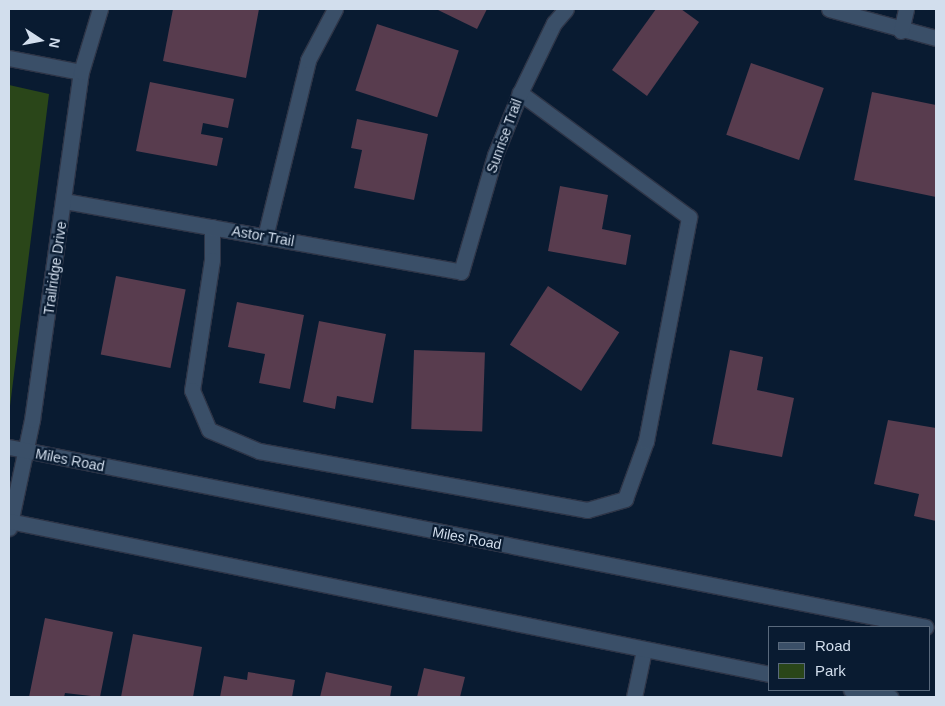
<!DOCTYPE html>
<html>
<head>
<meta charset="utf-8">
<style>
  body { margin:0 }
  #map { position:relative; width:945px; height:706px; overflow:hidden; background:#091b31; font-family:Arial,sans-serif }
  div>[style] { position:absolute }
  .green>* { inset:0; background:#2a4619 }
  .building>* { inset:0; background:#583c4e; transform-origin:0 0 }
  .roads { filter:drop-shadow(1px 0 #2e3547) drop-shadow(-1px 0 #2e3547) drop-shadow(0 1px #2e3547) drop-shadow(0 -1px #2e3547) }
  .lane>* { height:15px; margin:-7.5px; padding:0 7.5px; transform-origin:7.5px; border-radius:7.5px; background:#3a4f68 }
  .street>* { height:15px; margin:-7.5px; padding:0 7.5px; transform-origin:7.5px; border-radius:7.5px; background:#3a4f68 }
  .secondary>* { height:15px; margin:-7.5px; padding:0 7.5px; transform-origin:7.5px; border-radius:7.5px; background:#3a4f68 }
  span { translate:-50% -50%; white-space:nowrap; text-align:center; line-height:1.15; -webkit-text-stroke:4.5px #091b31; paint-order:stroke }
  .street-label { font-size:14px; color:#d2deed }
  .frame { position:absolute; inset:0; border:10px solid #d2deed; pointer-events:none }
  .legend { position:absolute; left:768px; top:626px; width:162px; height:65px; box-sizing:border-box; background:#091b31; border:1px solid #59697c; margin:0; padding:6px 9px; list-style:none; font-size:15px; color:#d2deed }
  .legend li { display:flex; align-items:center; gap:10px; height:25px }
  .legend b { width:25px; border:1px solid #59697c }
  .north { position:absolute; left:15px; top:15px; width:50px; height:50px; -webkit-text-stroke:4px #091b31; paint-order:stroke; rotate:101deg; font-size:14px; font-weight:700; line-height:20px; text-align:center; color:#d2deed }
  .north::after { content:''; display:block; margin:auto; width:18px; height:22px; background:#d2deed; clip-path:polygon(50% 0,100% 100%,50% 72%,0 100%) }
</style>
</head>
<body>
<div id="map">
  <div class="green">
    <i style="clip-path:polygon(9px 85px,49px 94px,9px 414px)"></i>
  </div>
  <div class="building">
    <i style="clip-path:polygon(173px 9px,259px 9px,246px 78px,163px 61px)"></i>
    <i style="clip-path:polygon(436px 9px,487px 9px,477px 29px)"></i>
    <i style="clip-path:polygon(656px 9px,681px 9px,699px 22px,647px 96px,612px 70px)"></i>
    <i style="left:377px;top:24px;width:86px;height:70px;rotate:18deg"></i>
    <i style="left:751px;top:63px;width:77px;height:76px;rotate:19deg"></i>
    <i style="clip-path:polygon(150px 82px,234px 99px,228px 128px,203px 123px,201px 134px,223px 138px,217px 166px,136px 151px)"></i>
    <i style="clip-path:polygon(872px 92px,936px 105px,936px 197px,854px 180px)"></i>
    <i style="clip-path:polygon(357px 119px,428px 134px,414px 200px,354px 188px,362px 150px,351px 148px)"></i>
    <i style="clip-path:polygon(560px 186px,608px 195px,602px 229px,631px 235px,626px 265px,548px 251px)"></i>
    <i style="left:116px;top:276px;width:71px;height:80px;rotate:11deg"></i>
    <i style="left:548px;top:286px;width:85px;height:70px;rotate:33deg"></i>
    <i style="clip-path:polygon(237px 302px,304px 315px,290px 389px,259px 383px,265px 354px,228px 347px)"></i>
    <i style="clip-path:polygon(319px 321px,386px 334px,373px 403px,337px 396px,335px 409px,303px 402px)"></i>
    <i style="left:414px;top:350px;width:71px;height:79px;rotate:2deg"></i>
    <i style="clip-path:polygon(730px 350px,763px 357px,757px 390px,794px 398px,782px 457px,712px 444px)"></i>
    <i style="clip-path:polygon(888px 420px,936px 428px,936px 521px,914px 516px,919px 494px,874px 484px)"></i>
    <i style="clip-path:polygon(45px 618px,113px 632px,100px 697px,65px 693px,64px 697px,29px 697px)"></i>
    <i style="clip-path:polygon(133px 634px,202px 647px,193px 697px,121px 697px)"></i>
    <i style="clip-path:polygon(424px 668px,465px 677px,460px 697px,417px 697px)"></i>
    <i style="clip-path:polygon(248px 672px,295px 680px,292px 697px,220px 697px,224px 676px,247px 680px)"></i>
    <i style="clip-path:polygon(326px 672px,392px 686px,390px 697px,320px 697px)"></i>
  </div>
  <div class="roads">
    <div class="lane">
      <i style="left:212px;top:227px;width:33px;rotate:90deg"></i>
      <i style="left:212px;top:260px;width:132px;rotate:98.7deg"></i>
      <i style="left:192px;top:390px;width:43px;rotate:67deg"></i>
      <i style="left:209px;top:430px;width:54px;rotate:22.8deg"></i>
      <i style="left:259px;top:451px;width:333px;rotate:10.2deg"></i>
      <i style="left:587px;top:510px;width:40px;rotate:-16deg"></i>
      <i style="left:625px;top:499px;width:62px;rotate:-70.1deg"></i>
      <i style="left:646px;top:441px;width:228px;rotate:-79.1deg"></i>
      <i style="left:689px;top:217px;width:210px;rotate:-143.7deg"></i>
      <i style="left:265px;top:237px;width:182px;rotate:-76.3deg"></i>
      <i style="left:308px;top:60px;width:58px;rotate:-62.1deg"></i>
    </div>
    <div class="street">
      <i style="left:829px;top:9px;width:111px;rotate:15.2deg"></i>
      <i style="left:901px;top:31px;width:23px;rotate:-77deg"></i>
      <i style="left:9px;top:58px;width:73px;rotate:11deg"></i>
      <i style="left:64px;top:201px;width:403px;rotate:10.1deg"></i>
      <i style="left:461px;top:272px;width:122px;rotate:-73.8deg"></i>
      <i style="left:495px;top:155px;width:67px;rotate:-68deg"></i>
      <i style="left:520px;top:93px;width:78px;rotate:-64.1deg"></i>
      <i style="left:554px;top:23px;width:18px;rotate:-49deg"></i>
      <i style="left:9px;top:528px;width:110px;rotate:-78deg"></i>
      <i style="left:32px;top:420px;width:351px;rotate:-82deg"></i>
      <i style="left:81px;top:72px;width:66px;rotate:-73.2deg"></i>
      <i style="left:634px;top:697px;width:48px;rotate:-78deg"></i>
    </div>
    <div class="secondary">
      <i style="left:9px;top:447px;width:934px;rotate:11.11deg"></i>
      <i style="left:9px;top:521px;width:775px;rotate:11.38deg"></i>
      <i style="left:851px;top:690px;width:40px;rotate:10deg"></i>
    </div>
  </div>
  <div class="street-label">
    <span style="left:504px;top:136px;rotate:-70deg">Sunrise Trail</span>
    <span style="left:263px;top:236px;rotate:10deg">Astor Trail</span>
    <span style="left:55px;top:268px;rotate:-82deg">Trailridge Drive</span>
    <span style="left:70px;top:460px;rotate:11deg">Miles Road</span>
    <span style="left:467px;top:538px;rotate:11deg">Miles Road</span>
  </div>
  <div class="frame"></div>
  <ul class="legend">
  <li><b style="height:6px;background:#3a4f68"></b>Road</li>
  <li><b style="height:14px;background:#2a4619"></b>Park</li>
  </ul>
  <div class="north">N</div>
</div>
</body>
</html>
